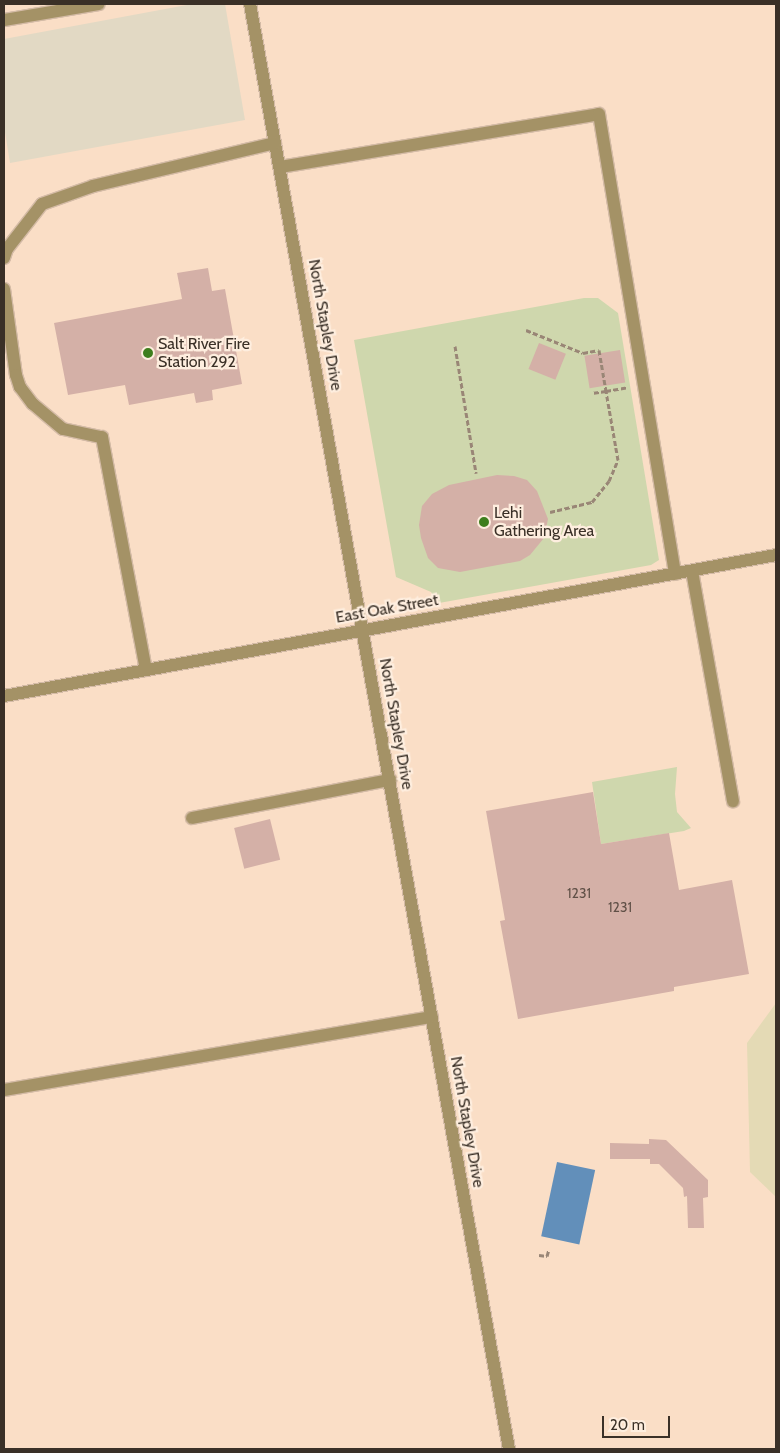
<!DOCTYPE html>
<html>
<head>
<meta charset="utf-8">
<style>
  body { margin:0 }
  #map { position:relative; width:780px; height:1453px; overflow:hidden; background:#fadec6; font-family:Cabin,sans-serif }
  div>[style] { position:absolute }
  .industrial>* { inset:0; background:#e2d9c4 }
  .green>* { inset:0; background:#cfd7ad }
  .sand>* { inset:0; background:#e4dab5 }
  .water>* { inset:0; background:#628fba; transform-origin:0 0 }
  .building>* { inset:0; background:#d4b0a7; transform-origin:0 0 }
  .path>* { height:3px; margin-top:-1.5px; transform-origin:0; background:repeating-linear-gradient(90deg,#998676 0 5px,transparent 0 7.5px) }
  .roads { filter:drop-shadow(1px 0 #d4bba6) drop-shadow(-1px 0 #d4bba6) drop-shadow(0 1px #d4bba6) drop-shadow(0 -1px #d4bba6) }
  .minor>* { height:12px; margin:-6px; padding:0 6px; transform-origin:6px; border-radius:6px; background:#a49266 }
  .dots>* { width:14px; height:14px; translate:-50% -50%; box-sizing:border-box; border:2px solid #feeedf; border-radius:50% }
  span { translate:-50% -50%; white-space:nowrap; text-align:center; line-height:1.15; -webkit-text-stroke:4.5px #feeedf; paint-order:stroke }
  .number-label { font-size:14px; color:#605047 }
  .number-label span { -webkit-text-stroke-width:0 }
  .street-label { font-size:16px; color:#3a3027 }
  .poi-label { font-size:16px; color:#3a3027 }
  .left { translate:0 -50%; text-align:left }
  .frame { position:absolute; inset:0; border:5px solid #3a3027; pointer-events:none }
  .scale { position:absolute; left:602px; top:1416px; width:68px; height:22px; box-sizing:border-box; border:2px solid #3a3027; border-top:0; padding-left:6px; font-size:15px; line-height:18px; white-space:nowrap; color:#3a3027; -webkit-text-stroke:4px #feeedf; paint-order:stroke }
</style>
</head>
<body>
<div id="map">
  <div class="industrial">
    <i style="clip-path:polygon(192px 4px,225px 4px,245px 120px,10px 163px,4px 126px,4px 39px)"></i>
  </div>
  <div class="green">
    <i style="clip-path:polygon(584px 298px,598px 298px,618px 313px,659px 560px,651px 565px,439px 603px,431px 592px,396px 577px,354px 340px)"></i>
    <i style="clip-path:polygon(677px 767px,675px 794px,677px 812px,691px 828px,684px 831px,601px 844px,592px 782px)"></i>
  </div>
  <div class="sand">
    <i style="clip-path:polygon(776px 1003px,776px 1197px,750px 1172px,747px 1043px)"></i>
  </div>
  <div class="water">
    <i style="left:557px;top:1162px;width:39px;height:76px;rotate:12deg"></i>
  </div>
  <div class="building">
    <i style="clip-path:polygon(208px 268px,212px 291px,225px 289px,242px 384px,212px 390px,213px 400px,196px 403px,194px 393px,129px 405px,125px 385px,68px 395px,54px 323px,182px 299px,177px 273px)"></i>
    <i style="left:539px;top:343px;width:29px;height:28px;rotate:22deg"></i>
    <i style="left:620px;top:350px;width:33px;height:36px;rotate:81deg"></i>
    <i style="clip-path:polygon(497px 475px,514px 476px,527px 480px,537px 491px,548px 519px,544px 538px,530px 555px,520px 561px,460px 572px,438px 568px,428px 558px,421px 538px,419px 525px,422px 506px,432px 494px,449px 485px)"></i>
    <i style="clip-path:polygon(593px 792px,601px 844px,669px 833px,679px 890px,732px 880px,749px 974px,674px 987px,674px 991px,518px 1019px,500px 921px,505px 920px,486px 811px)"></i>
    <i style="left:270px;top:819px;width:42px;height:37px;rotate:76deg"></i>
    <i style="clip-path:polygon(649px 1139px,666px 1140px,708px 1180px,708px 1197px,703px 1198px,704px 1228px,688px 1228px,687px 1196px,684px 1197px,683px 1188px,659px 1164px,650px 1164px,650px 1159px,610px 1159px,610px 1143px,649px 1144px)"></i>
  </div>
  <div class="path">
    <i style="left:526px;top:330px;width:61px;rotate:22deg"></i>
    <i style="left:583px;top:353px;width:16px;rotate:-11deg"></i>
    <i style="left:599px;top:350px;width:42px;rotate:80.3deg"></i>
    <i style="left:606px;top:391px;width:14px;rotate:172deg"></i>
    <i style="left:455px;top:346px;width:129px;rotate:80.6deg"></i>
    <i style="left:550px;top:512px;width:43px;rotate:-13.4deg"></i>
    <i style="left:592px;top:502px;width:27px;rotate:-51deg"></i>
    <i style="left:609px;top:481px;width:23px;rotate:-67deg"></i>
    <i style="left:618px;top:460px;width:70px;rotate:-99.9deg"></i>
    <i style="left:606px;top:391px;width:22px;rotate:-10deg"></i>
    <i style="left:539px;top:1255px;width:8px;rotate:7deg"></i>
    <i style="left:547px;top:1256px;width:7px;rotate:-74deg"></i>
  </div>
  <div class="roads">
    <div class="minor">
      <i style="left:250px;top:4px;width:1468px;rotate:79.84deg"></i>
      <i style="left:4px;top:20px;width:96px;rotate:-9.6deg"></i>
      <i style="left:280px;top:167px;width:323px;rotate:-9.4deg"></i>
      <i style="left:599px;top:114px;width:466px;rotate:80.6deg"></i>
      <i style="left:4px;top:258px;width:9px;rotate:-72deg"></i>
      <i style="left:7px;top:249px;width:57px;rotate:-52.1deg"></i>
      <i style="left:42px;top:204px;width:54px;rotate:-19.4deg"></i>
      <i style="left:93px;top:186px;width:187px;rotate:-13.3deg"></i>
      <i style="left:4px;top:289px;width:87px;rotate:82.1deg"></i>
      <i style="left:16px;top:375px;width:13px;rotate:72deg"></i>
      <i style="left:20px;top:387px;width:21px;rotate:53deg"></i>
      <i style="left:33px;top:404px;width:39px;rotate:40deg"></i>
      <i style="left:63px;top:429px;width:40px;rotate:12deg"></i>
      <i style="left:102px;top:437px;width:237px;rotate:79.3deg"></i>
      <i style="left:692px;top:571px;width:234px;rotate:79.9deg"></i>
      <i style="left:4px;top:696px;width:785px;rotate:-10.35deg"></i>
      <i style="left:192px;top:818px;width:202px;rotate:-10.9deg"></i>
      <i style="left:4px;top:1090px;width:434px;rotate:-9.7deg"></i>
    </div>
  </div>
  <div class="dots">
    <i style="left:148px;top:353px;background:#3e7e1d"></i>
    <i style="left:484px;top:522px;background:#3e7e1d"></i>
  </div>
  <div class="number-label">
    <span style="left:579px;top:893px">1231</span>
    <span style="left:620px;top:907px">1231</span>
  </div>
  <div class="street-label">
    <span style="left:325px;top:325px;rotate:80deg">North Stapley Drive</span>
    <span style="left:387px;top:609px;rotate:-10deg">East Oak Street</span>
    <span style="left:396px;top:724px;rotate:80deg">North Stapley Drive</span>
    <span style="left:467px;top:1122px;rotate:80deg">North Stapley Drive</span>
  </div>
  <div class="poi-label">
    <span class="left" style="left:158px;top:353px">Salt River Fire<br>Station 292</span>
    <span class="left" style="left:494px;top:522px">Lehi<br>Gathering Area</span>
  </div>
  <div class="frame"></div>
  <div class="scale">20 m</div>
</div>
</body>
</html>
